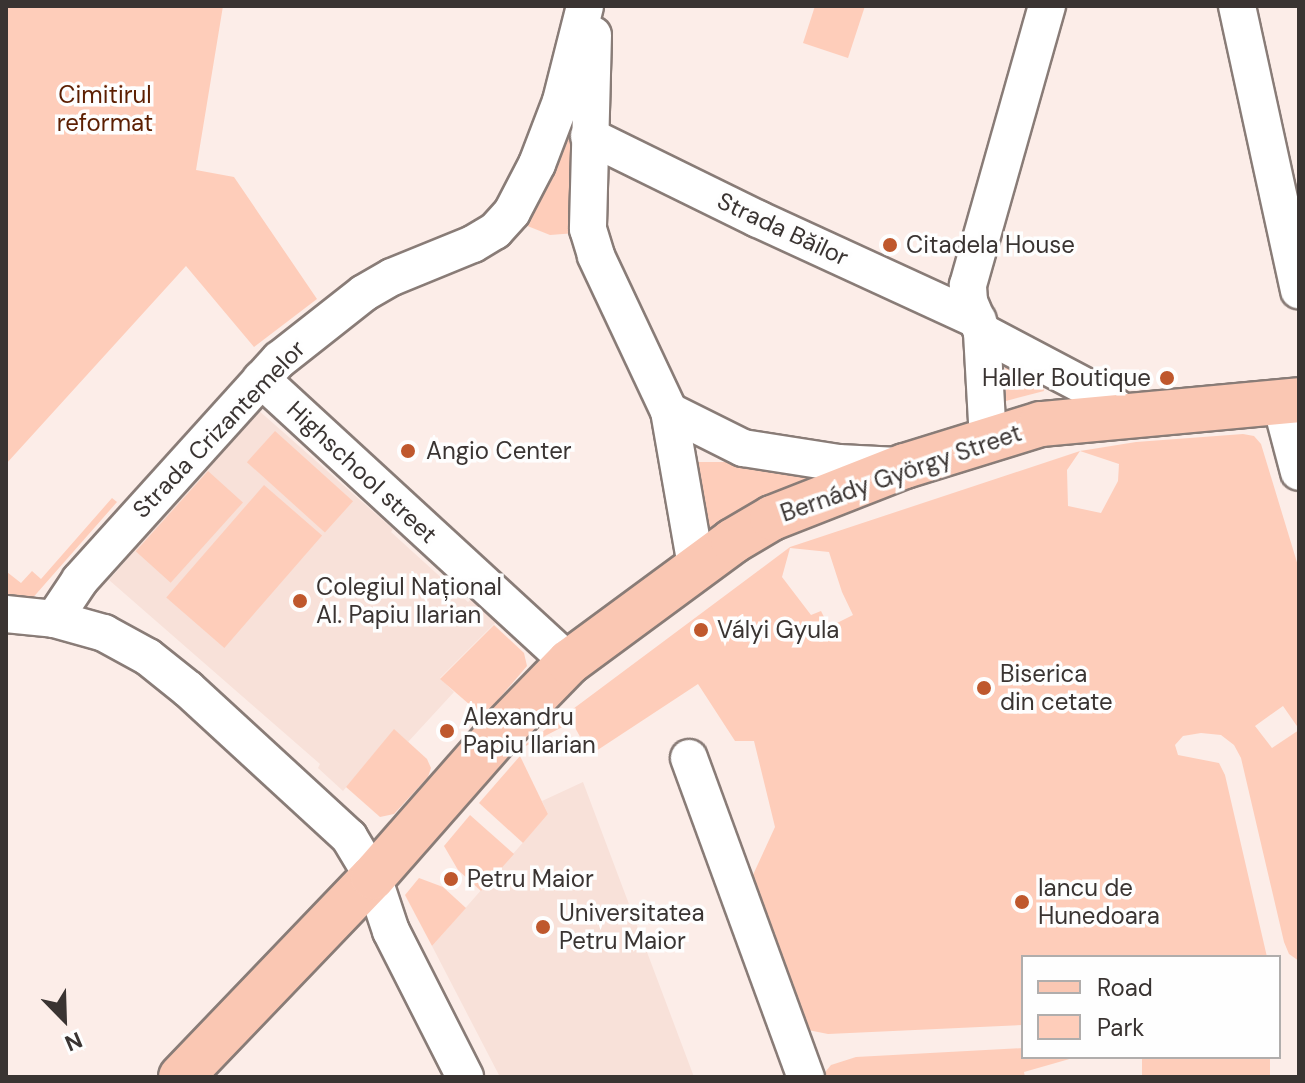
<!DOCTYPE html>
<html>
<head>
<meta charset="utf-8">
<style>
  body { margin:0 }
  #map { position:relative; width:1305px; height:1083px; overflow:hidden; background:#fcede8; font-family:"DM Sans",sans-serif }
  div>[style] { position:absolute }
  .built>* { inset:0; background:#f8e1d9 }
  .green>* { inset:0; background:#fecdba; transform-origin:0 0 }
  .roads { filter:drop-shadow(2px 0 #897c77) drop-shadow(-2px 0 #897c77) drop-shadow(0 2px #897c77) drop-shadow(0 -2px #897c77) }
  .minor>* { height:36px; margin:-18px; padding:0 18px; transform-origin:18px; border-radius:18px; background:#fff }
  .major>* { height:44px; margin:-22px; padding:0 22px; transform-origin:22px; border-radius:22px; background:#fac7b3 }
  .dots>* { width:22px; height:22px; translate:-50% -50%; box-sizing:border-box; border:4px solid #fefefe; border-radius:50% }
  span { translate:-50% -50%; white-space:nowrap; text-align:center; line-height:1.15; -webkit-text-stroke:7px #fefefe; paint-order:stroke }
  .park-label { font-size:24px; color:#5c1f02 }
  .street-label { font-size:24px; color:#3a3432 }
  .poi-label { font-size:24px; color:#3a3432 }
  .left { translate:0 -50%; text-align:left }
  .right { translate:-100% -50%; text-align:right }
  .frame { position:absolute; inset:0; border:8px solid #3a3432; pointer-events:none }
  .legend { position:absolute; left:1021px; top:955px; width:260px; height:104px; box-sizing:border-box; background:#fefefe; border:2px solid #b0adac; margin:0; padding:10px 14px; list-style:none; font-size:24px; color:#3a3432 }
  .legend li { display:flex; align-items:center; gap:16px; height:40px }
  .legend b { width:40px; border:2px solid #b0adac }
  .north { position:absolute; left:24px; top:979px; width:80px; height:80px; -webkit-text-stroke:6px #fefefe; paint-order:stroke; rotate:157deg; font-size:22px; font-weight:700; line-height:32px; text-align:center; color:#3a3432 }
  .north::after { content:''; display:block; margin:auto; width:28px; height:36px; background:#3a3432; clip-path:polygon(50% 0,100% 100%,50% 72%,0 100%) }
</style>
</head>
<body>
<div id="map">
  <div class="built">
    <i style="clip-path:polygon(257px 409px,393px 529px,391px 532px,468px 602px,471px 599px,496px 622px,440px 678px,454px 692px,408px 742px,394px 730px,343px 791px,318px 768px,320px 764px,109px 580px)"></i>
    <i style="clip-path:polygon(583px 782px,694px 1077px,500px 1077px,432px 946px,548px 814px,542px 801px)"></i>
  </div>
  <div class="green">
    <i style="clip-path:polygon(6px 6px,223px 6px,196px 170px,234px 177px,317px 299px,254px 347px,186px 266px,6px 464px)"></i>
    <i style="clip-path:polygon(815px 6px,865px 6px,848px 58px,803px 43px)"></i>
    <i style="clip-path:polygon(579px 97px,576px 233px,550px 235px,525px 225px,559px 159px)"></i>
    <i style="clip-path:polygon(1005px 365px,1041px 381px,1044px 391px,1006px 401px)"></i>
    <i style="left:275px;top:431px;width:105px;height:42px;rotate:42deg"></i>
    <i style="clip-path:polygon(evenodd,1243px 434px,1254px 436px,1261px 444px,1299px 569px,1299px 729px,1283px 706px,1255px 726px,1272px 748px,1299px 730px,1299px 961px,1289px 954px,1284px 942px,1241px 758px,1234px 745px,1221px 735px,1201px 733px,1183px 736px,1175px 745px,1178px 755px,1219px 763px,1225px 775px,1267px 957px,1023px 957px,1023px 1025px,828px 1034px,803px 1029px,746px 890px,775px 827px,754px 741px,735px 741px,698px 684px,590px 755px,572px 722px,518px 750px,790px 547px,1080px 451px,1136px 442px,1243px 434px,1080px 451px,1119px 464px,1118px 481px,1101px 513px,1068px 506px,1067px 470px,1080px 451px,1243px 434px,790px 548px,829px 552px,842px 592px,853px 615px,829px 627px,821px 611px,811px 615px,782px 577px,790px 548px)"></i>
    <i style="clip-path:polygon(690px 462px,750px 462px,834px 473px,770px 496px,702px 534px)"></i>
    <i style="left:208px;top:471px;width:47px;height:108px;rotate:42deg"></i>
    <i style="left:264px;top:485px;width:77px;height:149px;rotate:41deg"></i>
    <i style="clip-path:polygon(112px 498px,117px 502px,30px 601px,6px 599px,7px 572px,21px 583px,32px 571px,41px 579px)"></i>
    <i style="clip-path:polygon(494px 625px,524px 653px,527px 666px,491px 708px,477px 711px,440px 679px)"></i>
    <i style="clip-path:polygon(394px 729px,427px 759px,431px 768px,428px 777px,394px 814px,380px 817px,346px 787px)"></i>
    <i style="clip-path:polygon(520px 756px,548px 814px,523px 843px,479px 803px)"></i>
    <i style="clip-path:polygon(470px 815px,514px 854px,481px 891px,458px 870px,444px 846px)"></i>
    <i style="clip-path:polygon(419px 878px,443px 887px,466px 908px,432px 946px,405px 895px)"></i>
    <i style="clip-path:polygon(1023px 1048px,1023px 1057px,1073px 1058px,1024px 1072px,1025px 1077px,821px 1077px,831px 1065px,856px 1057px)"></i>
    <i style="left:1142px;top:1057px;width:128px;height:21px"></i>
  </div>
  <div class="roads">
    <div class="minor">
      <i style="left:1237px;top:6px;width:291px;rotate:77.7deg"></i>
      <i style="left:593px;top:35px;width:194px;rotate:91.5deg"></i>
      <i style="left:588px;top:229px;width:28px;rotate:73deg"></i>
      <i style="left:596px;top:256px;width:171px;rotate:64.8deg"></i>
      <i style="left:669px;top:411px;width:157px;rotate:80.1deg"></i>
      <i style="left:589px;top:136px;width:188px;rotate:26.2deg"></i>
      <i style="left:758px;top:219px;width:242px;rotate:24.7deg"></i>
      <i style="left:982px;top:332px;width:122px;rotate:27.8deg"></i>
      <i style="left:1090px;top:389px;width:43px;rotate:35.5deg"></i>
      <i style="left:261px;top:379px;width:418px;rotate:42.6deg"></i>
      <i style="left:1281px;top:404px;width:70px;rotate:75.2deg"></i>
      <i style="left:669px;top:411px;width:83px;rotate:26.6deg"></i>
      <i style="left:743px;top:448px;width:97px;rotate:8.9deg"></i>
      <i style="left:839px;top:463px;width:59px;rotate:2.9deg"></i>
      <i style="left:988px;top:440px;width:108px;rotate:-93.2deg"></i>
      <i style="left:982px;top:332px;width:34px;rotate:-113deg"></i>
      <i style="left:969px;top:301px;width:16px;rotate:-94deg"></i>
      <i style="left:968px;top:285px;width:290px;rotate:-74.2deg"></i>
      <i style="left:6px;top:614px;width:48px;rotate:5.9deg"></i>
      <i style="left:54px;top:619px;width:52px;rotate:15.6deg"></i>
      <i style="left:104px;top:633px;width:50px;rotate:28.6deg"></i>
      <i style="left:148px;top:657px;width:51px;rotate:38.7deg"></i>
      <i style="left:188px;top:689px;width:219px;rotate:42.6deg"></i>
      <i style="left:349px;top:837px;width:47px;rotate:59deg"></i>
      <i style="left:373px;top:877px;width:57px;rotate:71.6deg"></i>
      <i style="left:391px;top:931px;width:164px;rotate:63.1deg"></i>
      <i style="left:54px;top:619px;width:47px;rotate:-56.3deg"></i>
      <i style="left:80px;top:580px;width:297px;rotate:-47.9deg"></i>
      <i style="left:279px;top:360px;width:108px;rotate:-38.2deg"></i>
      <i style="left:364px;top:293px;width:32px;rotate:-30deg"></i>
      <i style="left:392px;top:277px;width:87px;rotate:-22.2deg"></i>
      <i style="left:473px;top:244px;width:26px;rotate:-31deg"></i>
      <i style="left:495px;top:231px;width:25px;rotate:-48deg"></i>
      <i style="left:512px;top:212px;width:54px;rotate:-62.5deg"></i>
      <i style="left:537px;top:164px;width:67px;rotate:-69.1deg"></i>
      <i style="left:561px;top:101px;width:98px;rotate:-75.8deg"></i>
      <i style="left:689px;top:758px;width:340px;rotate:69.9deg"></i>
    </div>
    <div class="major">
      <i style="left:181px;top:1077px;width:277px;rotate:-46.2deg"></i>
      <i style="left:373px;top:877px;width:188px;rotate:-48.7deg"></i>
      <i style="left:497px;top:736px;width:103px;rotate:-45.8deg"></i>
      <i style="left:569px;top:662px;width:204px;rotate:-36.4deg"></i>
      <i style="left:733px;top:541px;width:45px;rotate:-30.5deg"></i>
      <i style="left:772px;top:518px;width:143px;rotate:-21.4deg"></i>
      <i style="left:905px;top:466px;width:142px;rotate:-17.2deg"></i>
      <i style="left:1041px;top:424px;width:259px;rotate:-5.3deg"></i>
    </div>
  </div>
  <div class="dots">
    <i style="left:890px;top:245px;background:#bf582d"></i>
    <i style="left:1167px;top:378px;background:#bf582d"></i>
    <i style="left:408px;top:451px;background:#bf582d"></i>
    <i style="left:300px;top:601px;background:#bf582d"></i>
    <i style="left:701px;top:630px;background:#bf582d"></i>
    <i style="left:984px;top:688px;background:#bf582d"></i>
    <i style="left:447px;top:731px;background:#bf582d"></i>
    <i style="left:451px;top:879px;background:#bf582d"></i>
    <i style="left:1022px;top:902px;background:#bf582d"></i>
    <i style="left:543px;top:927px;background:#bf582d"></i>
  </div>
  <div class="park-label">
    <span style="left:105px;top:109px">Cimitirul<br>reformat</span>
  </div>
  <div class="street-label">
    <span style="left:783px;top:229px;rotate:25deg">Strada Băilor</span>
    <span style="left:219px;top:429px;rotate:-46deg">Strada Crizantemelor</span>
    <span style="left:362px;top:472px;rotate:43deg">Highschool street</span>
    <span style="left:901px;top:473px;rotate:-19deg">Bernády György Street</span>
  </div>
  <div class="poi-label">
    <span class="left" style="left:906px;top:245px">Citadela House</span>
    <span class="right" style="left:1151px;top:378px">Haller Boutique</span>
    <span class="left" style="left:426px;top:451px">Angio Center</span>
    <span class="left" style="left:316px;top:601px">Colegiul Național<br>Al. Papiu Ilarian</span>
    <span class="left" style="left:717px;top:630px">Vályi Gyula</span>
    <span class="left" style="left:1000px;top:688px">Biserica<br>din cetate</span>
    <span class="left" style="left:463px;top:731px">Alexandru<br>Papiu Ilarian</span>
    <span class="left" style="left:467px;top:879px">Petru Maior</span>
    <span class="left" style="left:1038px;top:902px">Iancu de<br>Hunedoara</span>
    <span class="left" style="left:559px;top:927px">Universitatea<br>Petru Maior</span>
  </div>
  <div class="frame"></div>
  <ul class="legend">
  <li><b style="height:10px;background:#fac7b3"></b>Road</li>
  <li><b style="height:22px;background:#fecdba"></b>Park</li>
  </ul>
  <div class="north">N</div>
</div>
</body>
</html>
